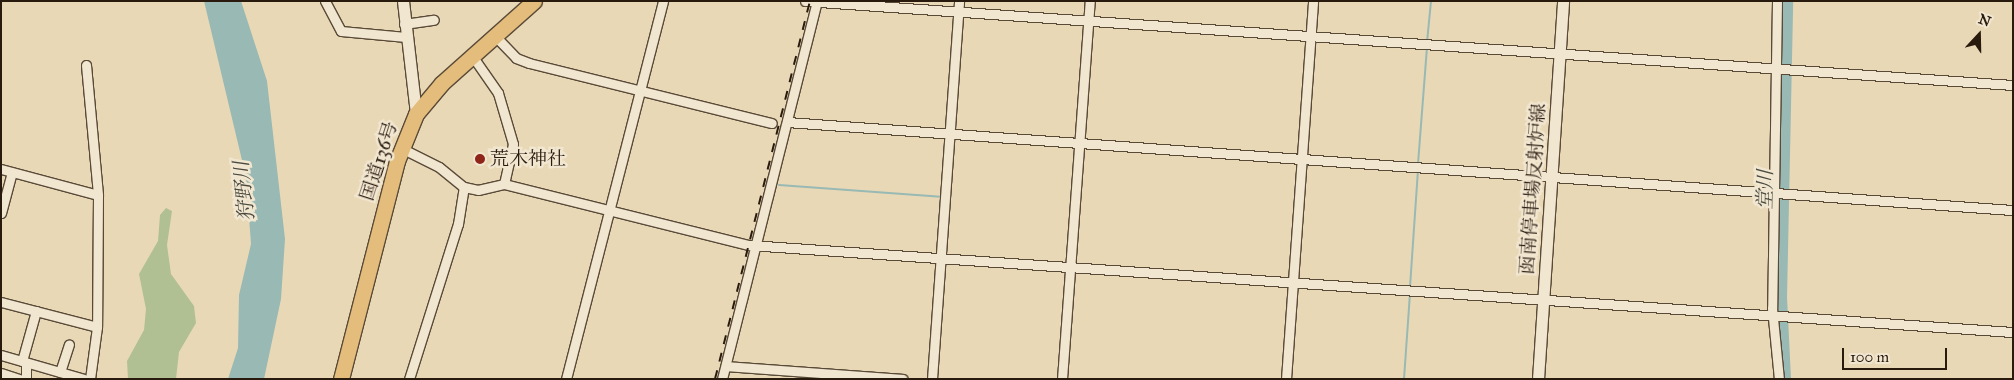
<!DOCTYPE html>
<html>
<head>
<meta charset="utf-8">
<style>
  body { margin:0 }
  #map { position:relative; width:2014px; height:380px; overflow:hidden; background:#e9d8b6; font-family:"IM FELL Great Primer","Noto Serif JP",serif }
  div>[style] { position:absolute }
  .green>* { inset:0; background:#b0c093 }
  .water>* { inset:0; background:#98b9b4 }
  .stream>* { height:2px; margin:-1px; padding:0 1px; transform-origin:1px; border-radius:1px; background:#98b9b4 }
  .river>* { height:12px; margin:-6px; padding:0 6px; transform-origin:6px; border-radius:6px; background:#98b9b4 }
  .roads { filter:drop-shadow(1px 0 #594a38) drop-shadow(-1px 0 #594a38) drop-shadow(0 1px #594a38) drop-shadow(0 -1px #594a38) }
  .street>* { height:9px; margin:-4.5px; padding:0 4.5px; transform-origin:4.5px; border-radius:4.5px; background:#f1e6d0 }
  .secondary>* { height:11px; margin:-5.5px; padding:0 5.5px; transform-origin:5.5px; border-radius:5.5px; background:#f1e6d0 }
  .highway>* { height:15px; margin:-7.5px; padding:0 7.5px; transform-origin:7.5px; border-radius:7.5px; background:#e4bc7b }
  .rail>* { height:2px; margin-top:-1px; transform-origin:0; background:repeating-linear-gradient(90deg,#291a0e 0 9px,transparent 0 18px) }
  .dots>* { width:14px; height:14px; translate:-50% -50%; box-sizing:border-box; border:2px solid #f1e6d0; border-radius:50% }
  span { translate:-50% -50%; white-space:nowrap; text-align:center; line-height:1.15; -webkit-text-stroke:5px #f1e6d0; paint-order:stroke }
  .poi-label { font-size:19px; color:#291a0e }
  .left { translate:0 -50%; text-align:left }
  .street-label { font-size:19px; color:#291a0e }
  .water-label { font-size:20px; color:#4a4a40; font-style:italic }
  .frame { position:absolute; inset:0; border:2px solid #291a0e; pointer-events:none }
  .north { position:absolute; left:1954px; top:10px; width:50px; height:50px; -webkit-text-stroke:4px #f1e6d0; paint-order:stroke; rotate:21deg; font-size:14px; font-weight:700; line-height:20px; text-align:center; color:#291a0e }
  .north::after { content:''; display:block; margin:auto; width:18px; height:22px; background:#291a0e; clip-path:polygon(50% 0,100% 100%,50% 72%,0 100%) }
  .scale { position:absolute; left:1842px; top:348px; width:105px; height:22px; box-sizing:border-box; border:2px solid #291a0e; border-top:0; padding-left:6px; font-size:15px; line-height:18px; white-space:nowrap; color:#291a0e; -webkit-text-stroke:4px #f1e6d0; paint-order:stroke }
</style>
</head>
<body>
<div id="map">
  <div class="green">
    <i style="clip-path:polygon(166px 208px,172px 211px,167px 245px,171px 274px,194px 306px,196px 323px,179px 352px,176px 379px,128px 379px,127px 361px,144px 330px,146px 309px,139px 274px,158px 241px,160px 215px)"></i>
  </div>
  <div class="water">
    <i style="clip-path:polygon(204px 1px,241px 1px,267px 81px,285px 239px,281px 299px,264px 379px,228px 379px,238px 348px,239px 295px,251px 244px,246px 177px)"></i>
  </div>
  <div class="stream">
    <i style="left:1427px;top:42px;width:41px;rotate:-84.4deg"></i>
    <i style="left:1418px;top:164px;width:117px;rotate:-85.6deg"></i>
    <i style="left:779px;top:185px;width:162px;rotate:4.2deg"></i>
    <i style="left:1410px;top:287px;width:118px;rotate:-86.1deg"></i>
    <i style="left:1404px;top:379px;width:85px;rotate:-86deg"></i>
  </div>
  <div class="river">
    <i style="left:1785px;top:379px;width:81px;rotate:-92.8deg"></i>
    <i style="left:1781px;top:298px;width:297px;rotate:-88.8deg"></i>
  </div>
  <div class="roads">
    <div class="street">
      <i style="left:325px;top:1px;width:34px;rotate:62deg"></i>
      <i style="left:341px;top:31px;width:65px;rotate:5.3deg"></i>
      <i style="left:805px;top:1px;width:1211px;rotate:3.98deg"></i>
      <i style="left:1777px;top:1px;width:307px;rotate:90.9deg"></i>
      <i style="left:1772px;top:308px;width:71px;rotate:84.4deg"></i>
      <i style="left:404px;top:24px;width:30px;rotate:-8deg"></i>
      <i style="left:496px;top:37px;width:29px;rotate:46deg"></i>
      <i style="left:516px;top:58px;width:14px;rotate:21deg"></i>
      <i style="left:529px;top:63px;width:250px;rotate:13.9deg"></i>
      <i style="left:473px;top:57px;width:44px;rotate:55.2deg"></i>
      <i style="left:498px;top:93px;width:53px;rotate:73.6deg"></i>
      <i style="left:513px;top:144px;width:41px;rotate:102.7deg"></i>
      <i style="left:86px;top:65px;width:131px;rotate:84.7deg"></i>
      <i style="left:98px;top:195px;width:132px;rotate:90.4deg"></i>
      <i style="left:97px;top:327px;width:52px;rotate:97.7deg"></i>
      <i style="left:787px;top:122px;width:1229px;rotate:4.11deg"></i>
      <i style="left:401px;top:148px;width:42px;rotate:26.6deg"></i>
      <i style="left:439px;top:167px;width:32px;rotate:39deg"></i>
      <i style="left:464px;top:187px;width:14px;rotate:12deg"></i>
      <i style="left:478px;top:190px;width:27px;rotate:-13deg"></i>
      <i style="left:504px;top:184px;width:252px;rotate:14deg"></i>
      <i style="left:749px;top:245px;width:1267px;rotate:3.94deg"></i>
      <i style="left:1px;top:169px;width:100px;rotate:15deg"></i>
      <i style="left:1px;top:213px;width:42px;rotate:-75deg"></i>
      <i style="left:1px;top:302px;width:99px;rotate:14.6deg"></i>
      <i style="left:1px;top:355px;width:86px;rotate:16.1deg"></i>
      <i style="left:22px;top:361px;width:52px;rotate:-74.4deg"></i>
      <i style="left:26px;top:364px;width:15px;rotate:90deg"></i>
      <i style="left:726px;top:366px;width:177px;rotate:4.2deg"></i>
      <i style="left:60px;top:372px;width:29px;rotate:-72deg"></i>
      <i style="left:1px;top:373px;width:20px;rotate:18deg"></i>
      <i style="left:409px;top:379px;width:163px;rotate:-72.5deg"></i>
      <i style="left:458px;top:224px;width:37px;rotate:-81deg"></i>
      <i style="left:566px;top:379px;width:390px;rotate:-75.6deg"></i>
      <i style="left:722px;top:379px;width:390px;rotate:-75.9deg"></i>
      <i style="left:932px;top:379px;width:379px;rotate:-85.9deg"></i>
      <i style="left:1062px;top:379px;width:379px;rotate:-85.8deg"></i>
      <i style="left:1286px;top:379px;width:379px;rotate:-85.9deg"></i>
    </div>
    <div class="secondary">
      <i style="left:403px;top:1px;width:114px;rotate:83.4deg"></i>
      <i style="left:1538px;top:379px;width:379px;rotate:-86.2deg"></i>
    </div>
    <div class="highway">
      <i style="left:341px;top:379px;width:225px;rotate:-75.6deg"></i>
      <i style="left:397px;top:161px;width:51px;rotate:-68deg"></i>
      <i style="left:416px;top:114px;width:40px;rotate:-50deg"></i>
      <i style="left:442px;top:83px;width:123px;rotate:-41.7deg"></i>
    </div>
  </div>
  <div class="rail">
    <i style="left:715px;top:379px;width:390px;rotate:-75.9deg"></i>
  </div>
  <div class="dots">
    <i style="left:480px;top:159px;background:#8f2418"></i>
  </div>
  <div class="poi-label">
    <span class="left" style="left:490px;top:159px">荒木神社</span>
  </div>
  <div class="street-label">
    <span style="left:379px;top:161px;rotate:-72deg">国道136号</span>
    <span style="left:1533px;top:189px;rotate:-86deg">函南停車場反射炉線</span>
  </div>
  <div class="water-label">
    <span style="left:1765px;top:190px;rotate:-89deg">堂川</span>
    <span style="left:244px;top:191px;rotate:-96deg">狩野川</span>
  </div>
  <div class="frame"></div>
  <div class="north">N</div>
  <div class="scale">100 m</div>
</div>
</body>
</html>
